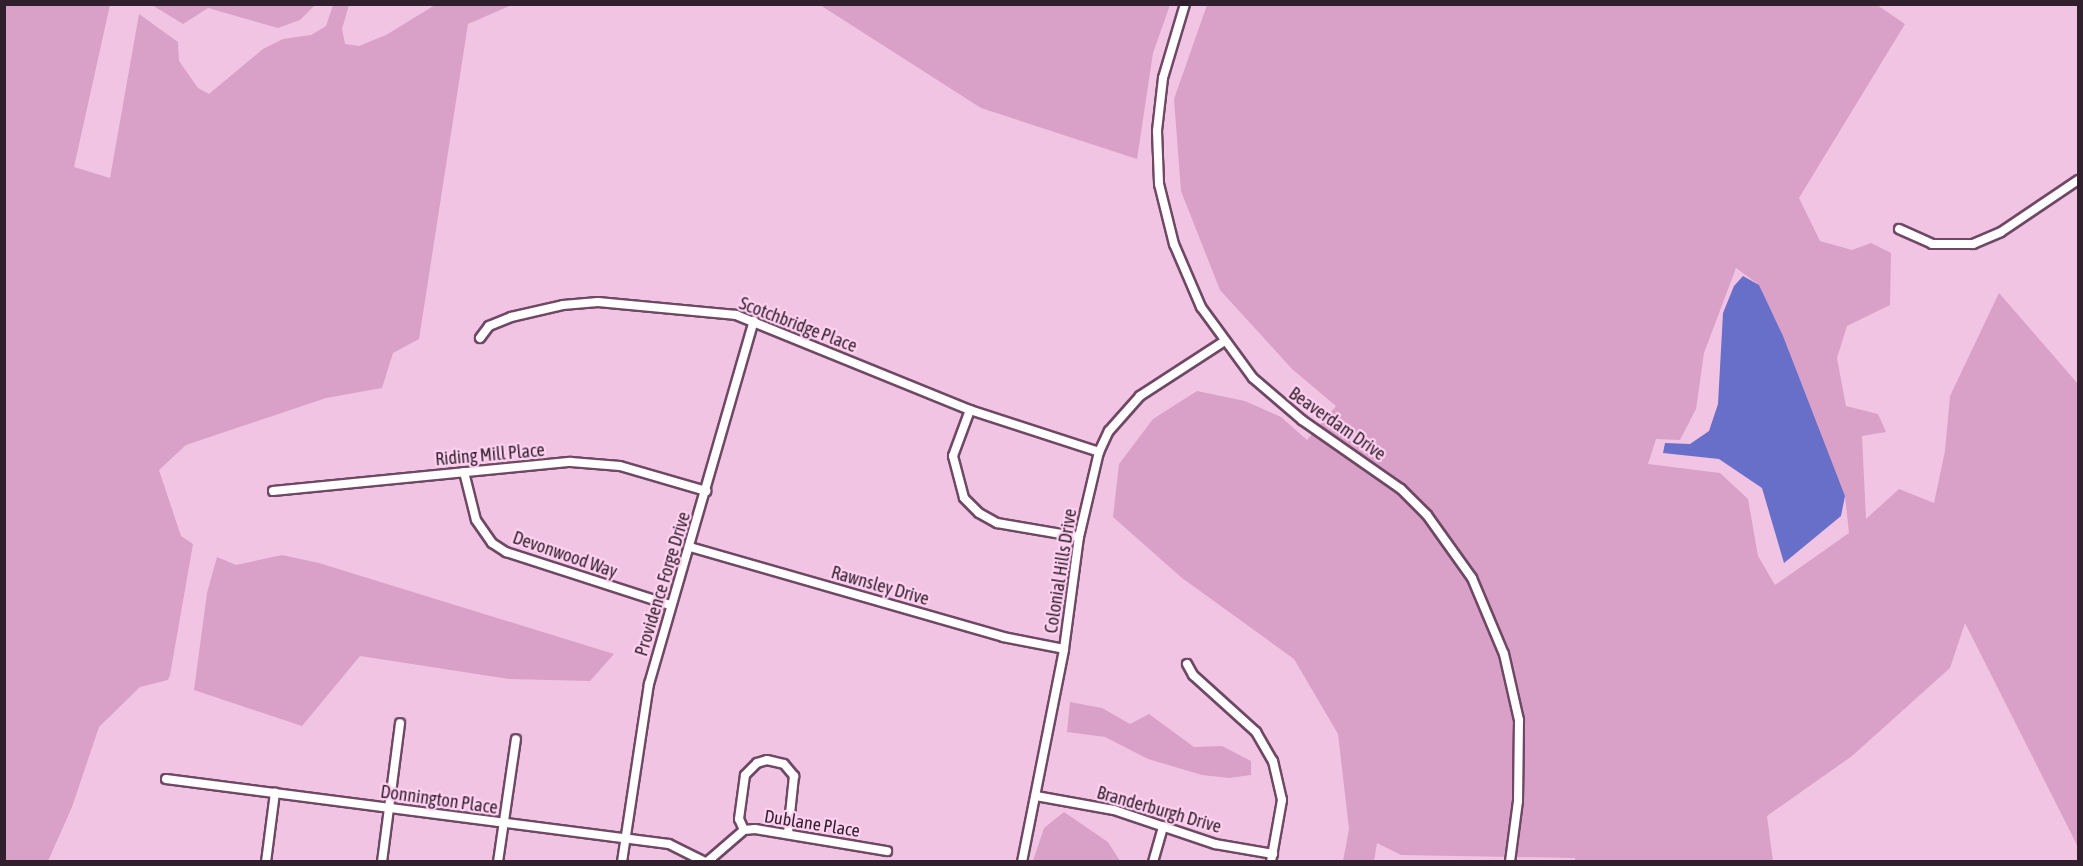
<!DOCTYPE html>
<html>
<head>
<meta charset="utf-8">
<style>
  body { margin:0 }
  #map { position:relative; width:2083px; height:866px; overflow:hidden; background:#f2c4e4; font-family:"Asap Condensed",sans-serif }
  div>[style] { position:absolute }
  .green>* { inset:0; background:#d9a0c8 }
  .water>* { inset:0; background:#676fc8 }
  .roads { filter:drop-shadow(2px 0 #6f4864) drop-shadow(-2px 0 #6f4864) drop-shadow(0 2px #6f4864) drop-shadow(0 -2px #6f4864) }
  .minor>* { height:8px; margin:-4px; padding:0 4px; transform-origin:4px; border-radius:4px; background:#fff }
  span { translate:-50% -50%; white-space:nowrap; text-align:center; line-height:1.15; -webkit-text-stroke:4.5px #ffd1f1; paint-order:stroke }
  .street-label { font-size:18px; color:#301f2c }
  .frame { position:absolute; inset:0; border:6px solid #301f2c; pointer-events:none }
</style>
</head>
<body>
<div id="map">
  <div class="green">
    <i style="clip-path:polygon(4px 5px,110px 5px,74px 167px,110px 178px,139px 14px,178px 42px,179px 61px,198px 88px,209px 94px,263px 49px,283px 39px,311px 35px,326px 26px,333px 5px,349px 5px,342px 29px,345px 44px,359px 46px,386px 35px,435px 5px,512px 5px,468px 24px,419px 339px,393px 353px,382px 388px,326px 398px,186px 445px,159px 470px,181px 536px,193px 544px,170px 675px,168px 680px,140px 687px,99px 727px,72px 807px,48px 861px,5px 861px)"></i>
    <i style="clip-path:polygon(286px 5px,315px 5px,300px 20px,278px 28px,208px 8px,183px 24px,152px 5px)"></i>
    <i style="clip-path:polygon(820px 5px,1170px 5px,1153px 53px,1137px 159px,981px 108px)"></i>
    <i style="clip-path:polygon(evenodd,1207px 5px,1877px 5px,1905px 24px,1799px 198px,1820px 241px,1852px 250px,1871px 243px,1891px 253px,1890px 305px,1847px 326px,1837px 358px,1846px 406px,1878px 414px,1886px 432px,1862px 436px,1866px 519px,1899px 489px,1934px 503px,1945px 451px,1950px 396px,1999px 293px,2078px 384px,2078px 847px,1965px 623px,1950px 668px,1852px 756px,1767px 816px,1773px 861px,1575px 862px,1575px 858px,1401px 855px,1377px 843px,1374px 861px,1343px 861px,1349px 829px,1338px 734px,1294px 659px,1182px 578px,1113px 517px,1119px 464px,1153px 419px,1197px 391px,1245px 401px,1281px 417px,1307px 440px,1336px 406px,1292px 369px,1220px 290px,1181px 191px,1174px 99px,1207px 5px,1736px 268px,1759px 285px,1845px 496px,1849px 533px,1775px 585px,1758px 556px,1748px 499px,1720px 473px,1648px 464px,1656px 439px,1680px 440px,1696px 409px,1704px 353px,1736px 268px)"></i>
    <i style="clip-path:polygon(282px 555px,319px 563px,614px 654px,590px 681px,509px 679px,360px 656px,302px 726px,194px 690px,207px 593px,217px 557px,236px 565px)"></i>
    <i style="clip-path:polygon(1070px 702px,1102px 708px,1130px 724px,1149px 714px,1194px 747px,1222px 746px,1251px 761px,1251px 775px,1229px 778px,1202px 775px,1148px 759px,1105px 737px,1067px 732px)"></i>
    <i style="clip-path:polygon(1064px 812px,1108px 842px,1120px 861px,1033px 861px,1044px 828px)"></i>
  </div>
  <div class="water">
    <i style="clip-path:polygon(1743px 276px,1759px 285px,1783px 336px,1845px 496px,1841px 516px,1784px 563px,1762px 488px,1719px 459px,1663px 453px,1665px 443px,1690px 444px,1709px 431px,1718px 404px,1723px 313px,1734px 286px)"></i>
  </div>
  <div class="roads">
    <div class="minor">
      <i style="left:1185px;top:4px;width:77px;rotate:106.6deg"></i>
      <i style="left:1163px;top:78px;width:53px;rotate:96.5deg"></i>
      <i style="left:1157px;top:131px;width:53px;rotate:87.8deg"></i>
      <i style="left:1159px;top:184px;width:62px;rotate:76deg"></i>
      <i style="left:1174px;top:244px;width:69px;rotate:66.8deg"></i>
      <i style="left:1201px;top:307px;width:88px;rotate:53.8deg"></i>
      <i style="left:1253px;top:378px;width:65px;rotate:40.6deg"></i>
      <i style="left:1302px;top:420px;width:121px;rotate:34.9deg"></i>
      <i style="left:1401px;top:489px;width:37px;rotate:45deg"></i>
      <i style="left:1427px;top:515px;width:77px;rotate:54.5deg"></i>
      <i style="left:1472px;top:578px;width:82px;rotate:67.2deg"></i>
      <i style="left:1504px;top:654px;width:68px;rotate:77.2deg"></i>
      <i style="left:1519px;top:720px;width:81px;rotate:90.7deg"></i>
      <i style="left:1518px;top:801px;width:62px;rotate:97.5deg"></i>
      <i style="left:1899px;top:229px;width:36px;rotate:24deg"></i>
      <i style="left:1932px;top:244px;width:41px"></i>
      <i style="left:1973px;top:244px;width:30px;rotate:-23deg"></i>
      <i style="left:2001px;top:232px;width:93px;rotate:-34deg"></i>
      <i style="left:480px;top:338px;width:15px;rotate:-53deg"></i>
      <i style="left:489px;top:326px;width:24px;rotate:-22deg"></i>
      <i style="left:511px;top:317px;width:53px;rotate:-13deg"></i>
      <i style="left:563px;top:305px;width:35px;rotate:-5deg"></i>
      <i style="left:598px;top:302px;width:139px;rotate:5.4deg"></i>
      <i style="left:736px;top:315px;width:253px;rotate:22.1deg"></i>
      <i style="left:970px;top:410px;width:136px;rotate:18deg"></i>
      <i style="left:970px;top:410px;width:49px;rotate:110.3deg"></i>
      <i style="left:953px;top:456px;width:43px;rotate:75.3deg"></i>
      <i style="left:964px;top:498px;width:21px;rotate:45deg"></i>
      <i style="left:979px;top:513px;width:21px;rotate:29deg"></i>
      <i style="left:997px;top:523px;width:83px;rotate:9.7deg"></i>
      <i style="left:464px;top:472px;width:49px;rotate:76deg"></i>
      <i style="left:476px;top:520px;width:28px;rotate:55deg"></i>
      <i style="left:492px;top:543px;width:17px;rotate:33deg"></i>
      <i style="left:506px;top:552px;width:172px;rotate:17.9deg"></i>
      <i style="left:273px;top:491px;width:299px;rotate:-5.6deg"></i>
      <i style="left:571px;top:462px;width:49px;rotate:4.7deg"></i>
      <i style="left:620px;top:466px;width:90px;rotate:16.2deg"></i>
      <i style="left:690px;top:547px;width:326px;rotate:16deg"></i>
      <i style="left:1003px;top:637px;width:62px;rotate:11.1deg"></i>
      <i style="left:1187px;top:664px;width:13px;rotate:61deg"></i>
      <i style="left:1193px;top:675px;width:85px;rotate:42.1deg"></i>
      <i style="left:1256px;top:732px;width:34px;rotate:60deg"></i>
      <i style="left:1273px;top:761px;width:40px;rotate:77deg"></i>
      <i style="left:1282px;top:800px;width:63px;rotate:100.1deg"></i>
      <i style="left:166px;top:779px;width:507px;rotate:7.36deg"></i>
      <i style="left:669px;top:844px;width:40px;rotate:26.6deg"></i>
      <i style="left:1036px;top:796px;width:79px;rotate:10.2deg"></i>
      <i style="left:1114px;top:810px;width:107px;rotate:18.6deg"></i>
      <i style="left:1215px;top:844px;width:59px;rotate:9.8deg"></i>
      <i style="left:744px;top:830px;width:12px;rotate:-114deg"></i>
      <i style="left:739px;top:819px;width:44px;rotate:-82.2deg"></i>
      <i style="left:745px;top:775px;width:17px;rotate:-45deg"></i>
      <i style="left:757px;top:763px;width:10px;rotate:-17deg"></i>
      <i style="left:767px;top:760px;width:17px;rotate:13deg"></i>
      <i style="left:784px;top:764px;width:16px;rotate:50deg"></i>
      <i style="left:794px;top:776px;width:57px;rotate:96deg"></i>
      <i style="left:266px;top:862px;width:70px;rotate:-82.6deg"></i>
      <i style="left:382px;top:862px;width:140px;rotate:-82.6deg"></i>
      <i style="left:498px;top:862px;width:124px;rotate:-81.7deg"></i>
      <i style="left:622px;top:862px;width:180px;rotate:-81.4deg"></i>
      <i style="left:649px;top:684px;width:378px;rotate:-73.9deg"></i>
      <i style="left:707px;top:862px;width:49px;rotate:-40.9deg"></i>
      <i style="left:744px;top:830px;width:11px;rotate:-5deg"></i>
      <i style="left:755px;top:829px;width:134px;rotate:9.5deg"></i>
      <i style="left:1022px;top:862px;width:217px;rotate:-78.8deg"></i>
      <i style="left:1064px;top:649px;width:113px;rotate:-82.4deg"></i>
      <i style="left:1079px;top:537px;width:87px;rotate:-76.8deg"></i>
      <i style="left:1099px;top:452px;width:23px;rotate:-65deg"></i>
      <i style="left:1109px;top:431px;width:47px;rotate:-48.5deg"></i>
      <i style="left:1140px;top:396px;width:99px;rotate:-33deg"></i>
      <i style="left:1153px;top:862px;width:37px;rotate:-74deg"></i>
    </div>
  </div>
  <div class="street-label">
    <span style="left:798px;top:325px;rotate:21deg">Scotchbridge Place</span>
    <span style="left:1337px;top:424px;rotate:35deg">Beaverdam Drive</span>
    <span style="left:490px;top:455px;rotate:-5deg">Riding Mill Place</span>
    <span style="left:565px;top:555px;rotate:19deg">Devonwood Way</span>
    <span style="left:1061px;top:571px;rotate:-81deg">Colonial Hills Drive</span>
    <span style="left:663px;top:584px;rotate:-73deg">Providence Forge Drive</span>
    <span style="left:880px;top:586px;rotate:16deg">Rawnsley Drive</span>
    <span style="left:439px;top:800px;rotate:8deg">Donnington Place</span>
    <span style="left:1159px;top:810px;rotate:16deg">Branderburgh Drive</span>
    <span style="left:812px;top:824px;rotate:9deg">Dublane Place</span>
  </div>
  <div class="frame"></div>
</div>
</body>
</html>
